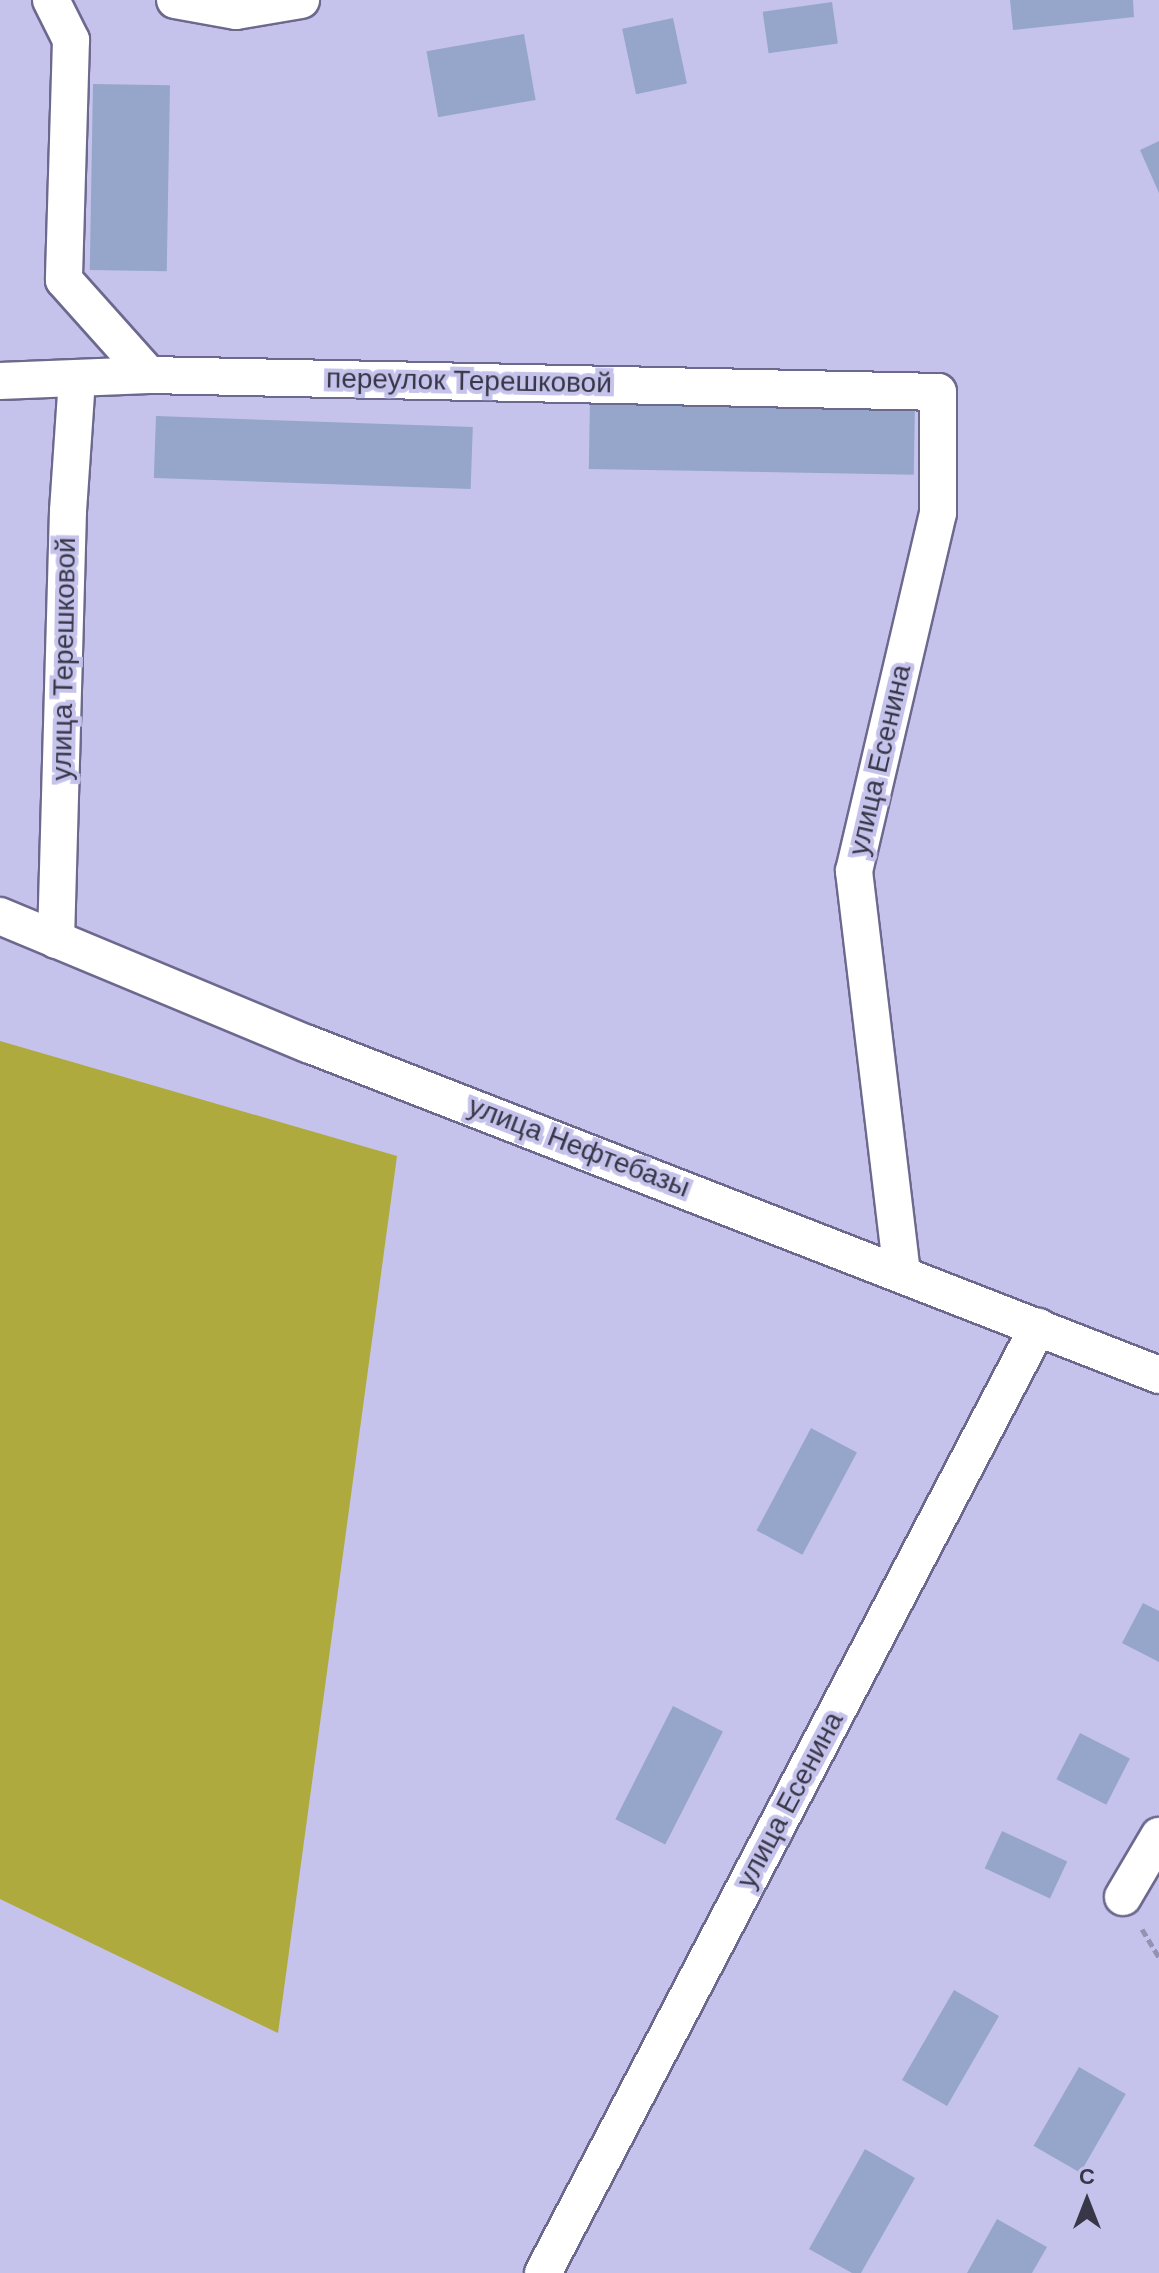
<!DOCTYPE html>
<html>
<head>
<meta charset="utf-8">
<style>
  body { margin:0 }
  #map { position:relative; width:1159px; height:2273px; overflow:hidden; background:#c5c3ec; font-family:Arial,sans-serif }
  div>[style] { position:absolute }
  .green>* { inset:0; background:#aeaa3d }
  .building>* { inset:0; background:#96a6cb; transform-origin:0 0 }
  .path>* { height:5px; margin-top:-2.5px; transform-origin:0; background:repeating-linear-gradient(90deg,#9392b2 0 8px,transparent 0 12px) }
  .roads { filter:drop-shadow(2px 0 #6c698e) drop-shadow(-2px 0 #6c698e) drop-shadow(0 2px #6c698e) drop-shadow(0 -2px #6c698e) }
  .street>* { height:36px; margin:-18px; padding:0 18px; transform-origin:18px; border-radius:18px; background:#fff }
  span { translate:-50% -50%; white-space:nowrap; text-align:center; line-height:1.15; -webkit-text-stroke:8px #c5c3ec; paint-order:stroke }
  .street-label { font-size:28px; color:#383747 }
  .north { position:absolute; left:1047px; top:2161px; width:80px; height:80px; -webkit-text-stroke:6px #c5c3ec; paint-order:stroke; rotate:0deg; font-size:22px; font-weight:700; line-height:32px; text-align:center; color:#383747 }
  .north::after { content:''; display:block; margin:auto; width:28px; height:36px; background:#383747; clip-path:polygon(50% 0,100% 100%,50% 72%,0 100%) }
</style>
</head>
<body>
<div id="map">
  <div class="green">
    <i style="clip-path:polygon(0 1041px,397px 1156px,278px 2033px,0 1899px)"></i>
  </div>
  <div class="building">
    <i style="clip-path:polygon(1010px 0,1133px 0,1134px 17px,1013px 30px)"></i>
    <i style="left:832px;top:2px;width:42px;height:70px;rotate:82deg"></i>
    <i style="left:673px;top:18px;width:67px;height:52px;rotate:78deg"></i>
    <i style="left:524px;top:34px;width:67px;height:99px;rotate:80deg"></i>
    <i style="left:93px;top:84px;width:77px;height:186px;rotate:1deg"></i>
    <i style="clip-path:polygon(1159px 141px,1159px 193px,1140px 150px)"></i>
    <i style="left:590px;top:399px;width:325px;height:70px;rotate:1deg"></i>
    <i style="left:156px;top:416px;width:317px;height:62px;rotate:2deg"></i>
    <i style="left:811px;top:1428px;width:52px;height:116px;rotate:28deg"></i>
    <i style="clip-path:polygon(1143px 1603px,1159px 1611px,1159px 1662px,1122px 1643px)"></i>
    <i style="left:673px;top:1706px;width:56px;height:127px;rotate:27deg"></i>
    <i style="left:1080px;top:1733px;width:56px;height:52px;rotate:27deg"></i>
    <i style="left:1002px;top:1831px;width:72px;height:41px;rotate:25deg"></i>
    <i style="left:954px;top:1990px;width:52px;height:104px;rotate:30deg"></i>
    <i style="left:1079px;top:2067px;width:54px;height:91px;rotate:30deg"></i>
    <i style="clip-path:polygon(865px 2149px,915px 2178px,861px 2273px,852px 2273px,809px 2249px)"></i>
    <i style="clip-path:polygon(997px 2219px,1047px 2247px,1032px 2273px,967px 2273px)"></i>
  </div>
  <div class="path">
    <i style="left:1142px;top:1929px;width:33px;rotate:59deg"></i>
  </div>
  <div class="roads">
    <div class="street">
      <i style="left:51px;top:0;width:45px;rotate:63.4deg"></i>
      <i style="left:71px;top:40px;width:240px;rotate:91.7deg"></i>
      <i style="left:64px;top:280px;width:127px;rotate:48.2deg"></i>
      <i style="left:175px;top:0;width:62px;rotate:10.2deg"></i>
      <i style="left:236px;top:11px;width:66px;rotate:-9.6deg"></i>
      <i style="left:0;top:381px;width:149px;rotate:-2.3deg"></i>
      <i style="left:149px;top:375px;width:789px;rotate:1.23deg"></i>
      <i style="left:938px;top:392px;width:121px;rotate:90deg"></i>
      <i style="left:938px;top:513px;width:368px;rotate:103.2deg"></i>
      <i style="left:854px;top:871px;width:404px;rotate:83.2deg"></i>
      <i style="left:0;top:916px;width:334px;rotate:22.6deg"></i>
      <i style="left:308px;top:1044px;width:913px;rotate:21.25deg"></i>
      <i style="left:56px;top:940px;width:429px;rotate:-88.4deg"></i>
      <i style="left:68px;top:511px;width:132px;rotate:-86.1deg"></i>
      <i style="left:1123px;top:1897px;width:71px;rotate:-59.5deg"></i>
      <i style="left:543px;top:2273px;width:1068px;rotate:-62.38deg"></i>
    </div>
  </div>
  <div class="street-label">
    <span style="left:469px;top:381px;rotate:1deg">переулок Терешковой</span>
    <span style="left:64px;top:659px;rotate:-89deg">улица Терешковой</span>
    <span style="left:880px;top:760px;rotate:-77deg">улица Есенина</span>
    <span style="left:579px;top:1147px;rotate:21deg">улица Нефтебазы</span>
    <span style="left:790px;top:1800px;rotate:-62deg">улица Есенина</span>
  </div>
  <div class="north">С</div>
</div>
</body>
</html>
